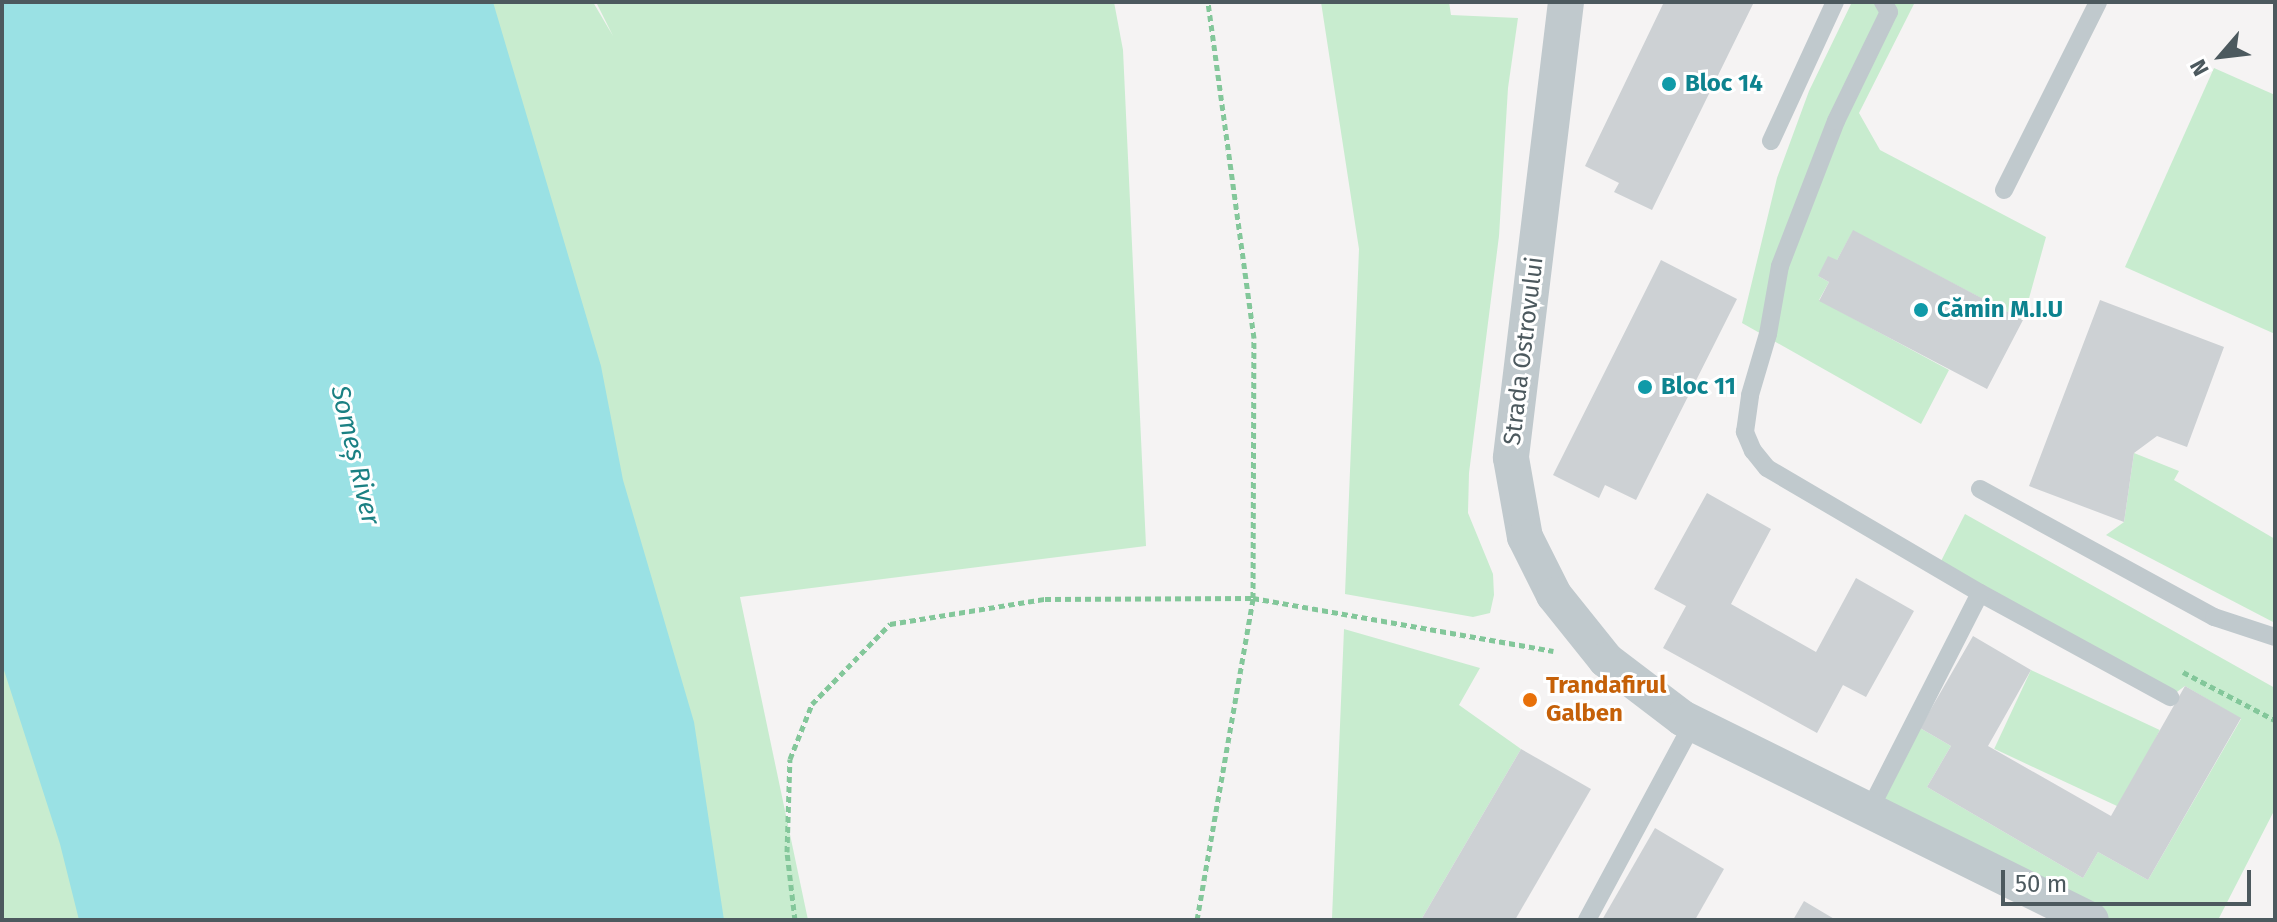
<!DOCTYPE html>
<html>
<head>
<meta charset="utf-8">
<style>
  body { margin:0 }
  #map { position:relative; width:2277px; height:922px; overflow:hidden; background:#f5f3f3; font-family:"Fira Sans",sans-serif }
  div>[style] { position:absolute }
  .green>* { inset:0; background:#c8eccf; transform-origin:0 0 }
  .water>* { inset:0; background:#9ae1e4 }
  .building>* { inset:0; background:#cdd1d4 }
  .path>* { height:5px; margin-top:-2.5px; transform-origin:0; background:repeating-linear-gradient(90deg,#83c79a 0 6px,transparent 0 10px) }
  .lane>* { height:18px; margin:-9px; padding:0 9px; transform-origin:9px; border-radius:9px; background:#c0c9cd }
  .street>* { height:36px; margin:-18px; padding:0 18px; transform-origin:18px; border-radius:18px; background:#c0c9cd }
  .dots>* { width:22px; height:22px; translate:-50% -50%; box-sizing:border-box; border:4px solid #fff; border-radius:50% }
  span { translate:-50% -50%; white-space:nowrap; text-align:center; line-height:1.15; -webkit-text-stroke:6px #fff; paint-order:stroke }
  .culture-label { font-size:24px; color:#0d838f; font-weight:700 }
  .left { translate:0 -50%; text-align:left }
  .street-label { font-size:24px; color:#4c595e }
  .food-label { font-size:24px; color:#c56008; font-weight:700 }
  .water-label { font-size:26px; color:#1b8083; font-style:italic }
  .frame { position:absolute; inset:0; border:4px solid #4c595e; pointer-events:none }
  .north { position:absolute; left:2181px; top:16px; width:80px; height:80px; -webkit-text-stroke:6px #fff; paint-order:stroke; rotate:242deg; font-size:22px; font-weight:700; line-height:32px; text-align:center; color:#4c595e }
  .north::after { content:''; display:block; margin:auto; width:28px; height:36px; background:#4c595e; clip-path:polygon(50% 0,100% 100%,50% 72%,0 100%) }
  .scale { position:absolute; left:2001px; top:870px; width:250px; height:36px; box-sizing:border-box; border:4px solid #4c595e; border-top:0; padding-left:10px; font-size:24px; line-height:28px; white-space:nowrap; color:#4c595e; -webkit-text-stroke:6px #fff; paint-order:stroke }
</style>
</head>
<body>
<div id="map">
  <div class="green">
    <i style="clip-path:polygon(2px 2px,593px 2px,613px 36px,596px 2px,1114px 2px,1123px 50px,1146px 546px,740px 597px,808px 920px,2px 920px)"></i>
    <i style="clip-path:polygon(1321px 2px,1449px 2px,1451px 15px,1518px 18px,1508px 88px,1499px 236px,1469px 473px,1468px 513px,1493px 574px,1494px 595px,1490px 613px,1473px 617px,1345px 594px,1359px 249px)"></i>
    <i style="clip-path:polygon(1852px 2px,1915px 2px,1859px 113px,1880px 150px,2046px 237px,2023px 320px,1853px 231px,1837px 260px,1818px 276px,1829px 282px,1819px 300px,1949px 370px,1921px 424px,1742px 323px,1777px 178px,1809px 91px)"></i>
    <i style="clip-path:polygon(2214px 68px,2275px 95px,2275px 334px,2125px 267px)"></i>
    <i style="clip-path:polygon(2134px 453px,2179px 471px,2174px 480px,2275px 539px,2275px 623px,2106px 535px,2124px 522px)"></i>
    <i style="clip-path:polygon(1965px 514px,2275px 688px,2275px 809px,2218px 920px,2091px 920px,1870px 809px,1920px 728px,1951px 746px,1927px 787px,2083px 878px,2098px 852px,2148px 880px,2241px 719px,2185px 686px,2170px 697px,1937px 569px)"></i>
    <i style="clip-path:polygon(1344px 629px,1480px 668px,1459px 705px,1521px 749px,1421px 920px,1332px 918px)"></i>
    <i style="left:2031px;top:670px;width:142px;height:87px;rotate:25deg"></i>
  </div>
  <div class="water">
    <i style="clip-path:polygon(2px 2px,493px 2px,601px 366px,623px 480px,694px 722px,724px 920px,79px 920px,60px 844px,2px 664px)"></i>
  </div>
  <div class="building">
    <i style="clip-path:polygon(1664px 2px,1754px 2px,1652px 210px,1614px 192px,1619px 183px,1585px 166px)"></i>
    <i style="clip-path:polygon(1853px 230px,2023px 320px,1987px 389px,1819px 301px,1829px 282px,1818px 276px,1828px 256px,1837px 260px)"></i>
    <i style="clip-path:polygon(1661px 260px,1737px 299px,1636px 500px,1605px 485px,1599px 498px,1553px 475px)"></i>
    <i style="clip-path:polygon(2100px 300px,2224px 347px,2187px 447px,2157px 436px,2134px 453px,2124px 522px,2029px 486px)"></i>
    <i style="clip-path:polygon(1707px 493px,1771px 529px,1731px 604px,1816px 652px,1856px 578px,1914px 611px,1866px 697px,1843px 685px,1817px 733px,1663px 648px,1686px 606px,1654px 589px)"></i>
    <i style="clip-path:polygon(1973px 636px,2031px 670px,1988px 746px,2111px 816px,2185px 686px,2241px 718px,2148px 880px,2098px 852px,2083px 878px,1927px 787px,1951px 746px,1920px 728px)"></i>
    <i style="clip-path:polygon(1521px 749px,1591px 789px,1515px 920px,1421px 920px)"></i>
    <i style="clip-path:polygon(1655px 828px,1724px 869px,1695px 920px,1602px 920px)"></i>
    <i style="clip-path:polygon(1804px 901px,1836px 920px,1793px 920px)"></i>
  </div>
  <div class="path">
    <i style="left:2183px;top:672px;width:104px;rotate:27.6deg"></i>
    <i style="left:795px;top:920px;width:68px;rotate:-96.7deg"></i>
    <i style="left:787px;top:852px;width:93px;rotate:-88.2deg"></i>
    <i style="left:790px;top:759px;width:59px;rotate:-68.2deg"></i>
    <i style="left:812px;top:704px;width:112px;rotate:-45.7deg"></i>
    <i style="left:890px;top:624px;width:157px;rotate:-9.2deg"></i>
    <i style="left:1045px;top:599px;width:208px;rotate:-0.3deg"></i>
    <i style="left:1253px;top:598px;width:305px;rotate:10deg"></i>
    <i style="left:1197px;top:920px;width:327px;rotate:-80.1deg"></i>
    <i style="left:1253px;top:598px;width:260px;rotate:-89.8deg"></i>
    <i style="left:1254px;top:338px;width:339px;rotate:-97.8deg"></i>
  </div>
  <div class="lane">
    <i style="left:1771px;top:141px;width:153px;rotate:-65.3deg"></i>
    <i style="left:2004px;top:190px;width:210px;rotate:-63.4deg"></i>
    <i style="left:1980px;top:489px;width:267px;rotate:28.7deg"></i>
    <i style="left:2214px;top:617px;width:64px;rotate:18.2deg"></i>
    <i style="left:1980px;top:593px;width:217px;rotate:28.7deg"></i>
    <i style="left:1870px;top:809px;width:242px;rotate:-63deg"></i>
    <i style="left:1980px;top:593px;width:247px;rotate:-149.6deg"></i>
    <i style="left:1767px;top:468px;width:22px;rotate:-129deg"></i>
    <i style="left:1753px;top:451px;width:21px;rotate:-113deg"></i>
    <i style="left:1745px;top:432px;width:37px;rotate:-82deg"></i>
    <i style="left:1750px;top:395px;width:64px;rotate:-73.6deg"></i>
    <i style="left:1768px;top:334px;width:69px;rotate:-80deg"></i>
    <i style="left:1780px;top:266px;width:155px;rotate:-68.9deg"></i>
    <i style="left:1836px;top:121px;width:121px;rotate:-64.1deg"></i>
    <i style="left:1889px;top:12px;width:12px;rotate:-121deg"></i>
    <i style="left:1587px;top:920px;width:224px;rotate:-61.7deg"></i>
  </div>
  <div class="street">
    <i style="left:1566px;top:2px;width:459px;rotate:96.9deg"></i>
    <i style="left:1511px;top:458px;width:80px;rotate:80deg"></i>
    <i style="left:1525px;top:537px;width:65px;rotate:63.4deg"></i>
    <i style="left:1554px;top:595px;width:83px;rotate:51.3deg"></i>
    <i style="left:1606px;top:660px;width:96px;rotate:37.3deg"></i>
    <i style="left:1682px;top:718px;width:456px;rotate:26.3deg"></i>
  </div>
  <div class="dots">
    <i style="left:1669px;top:84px;background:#0f9aa8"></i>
    <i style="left:1921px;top:310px;background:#0f9aa8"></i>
    <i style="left:1645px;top:387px;background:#0f9aa8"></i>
    <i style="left:1530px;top:700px;background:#e8710a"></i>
  </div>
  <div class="culture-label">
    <span class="left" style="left:1685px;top:84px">Bloc 14</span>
    <span class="left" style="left:1937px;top:310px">Cămin M.I.U</span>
    <span class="left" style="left:1661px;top:387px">Bloc 11</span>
  </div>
  <div class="street-label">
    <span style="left:1524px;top:351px;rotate:-83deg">Strada Ostrovului</span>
  </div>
  <div class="food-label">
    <span class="left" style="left:1546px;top:700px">Trandafirul<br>Galben</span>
  </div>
  <div class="water-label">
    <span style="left:355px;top:455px;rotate:77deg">Someș River</span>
  </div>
  <div class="frame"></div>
  <div class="north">N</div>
  <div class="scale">50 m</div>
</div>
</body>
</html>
